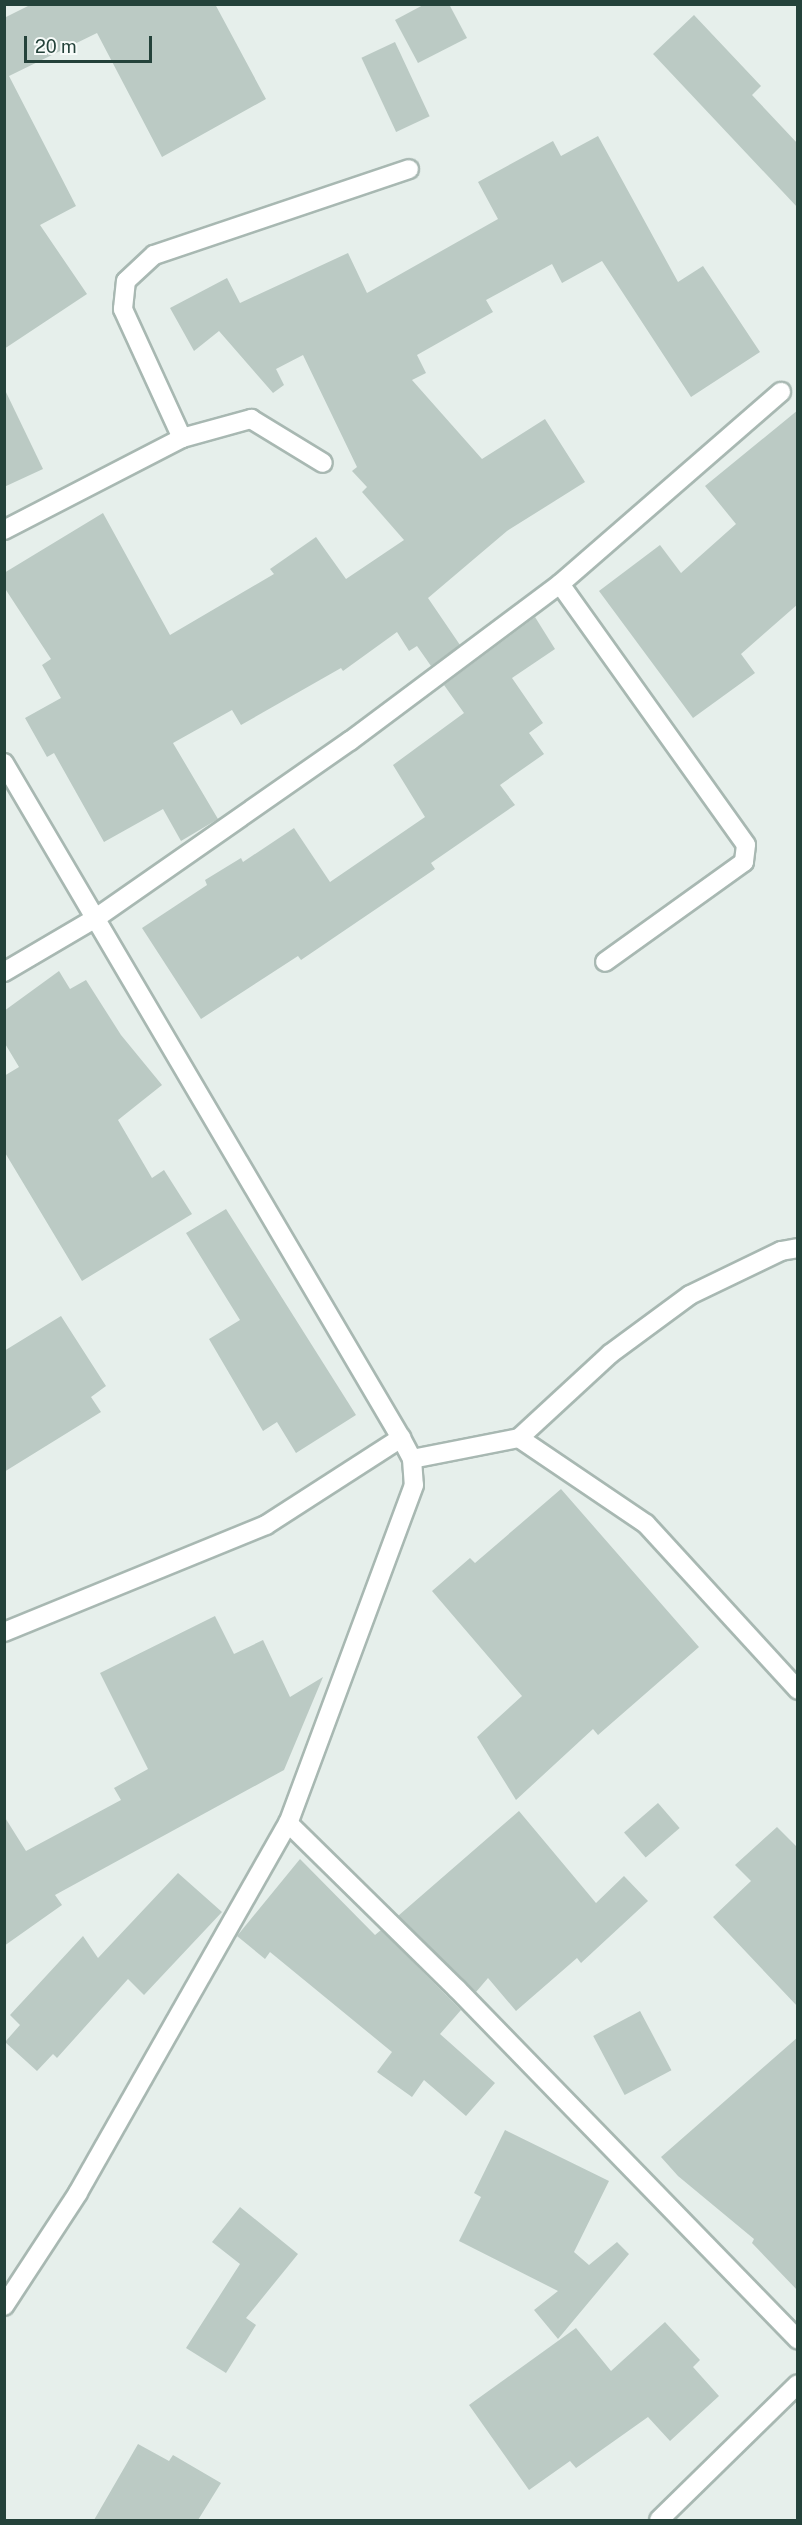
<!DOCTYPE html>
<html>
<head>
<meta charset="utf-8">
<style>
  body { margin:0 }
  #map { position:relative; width:802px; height:2525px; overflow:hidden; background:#e6efeb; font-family:"Public Sans",sans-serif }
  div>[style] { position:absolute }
  .building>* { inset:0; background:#bbcac4; transform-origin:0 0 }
  .roads { filter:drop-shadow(2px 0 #a8b8b2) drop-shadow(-2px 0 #a8b8b2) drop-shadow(0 2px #a8b8b2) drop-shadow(0 -2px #a8b8b2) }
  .minor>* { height:18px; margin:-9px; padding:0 9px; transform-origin:9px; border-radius:9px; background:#fff }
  span { translate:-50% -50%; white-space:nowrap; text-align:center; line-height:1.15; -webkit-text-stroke:5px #f7fbf9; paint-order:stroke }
  .frame { position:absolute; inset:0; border:6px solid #24423a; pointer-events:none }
  .scale { position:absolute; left:24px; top:36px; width:128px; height:27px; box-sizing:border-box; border:3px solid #24423a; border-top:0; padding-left:8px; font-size:18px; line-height:21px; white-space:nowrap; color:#24423a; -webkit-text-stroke:4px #f7fbf9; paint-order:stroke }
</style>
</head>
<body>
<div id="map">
  <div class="building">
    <i style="clip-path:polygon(32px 4px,215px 4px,266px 99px,162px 157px,97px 33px,9px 76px,76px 206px,40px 225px,87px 294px,4px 349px,4px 18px)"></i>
    <i style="clip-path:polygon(425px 4px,449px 4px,467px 38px,418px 63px,395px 20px)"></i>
    <i style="clip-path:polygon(694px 15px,761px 86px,752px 95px,798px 144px,798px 208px,653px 54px)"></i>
    <i style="left:395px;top:42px;width:82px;height:37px;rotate:65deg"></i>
    <i style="clip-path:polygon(598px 136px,678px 282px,703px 266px,760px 352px,691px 397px,602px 261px,562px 283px,552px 264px,486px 300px,493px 312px,417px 355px,426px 373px,412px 380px,482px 459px,545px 419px,585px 482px,507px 531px,428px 598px,460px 645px,431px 666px,417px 646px,409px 651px,397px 632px,343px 671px,341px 668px,241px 725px,232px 710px,173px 743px,218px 819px,181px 841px,163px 809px,104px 842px,54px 753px,47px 757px,25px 718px,61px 698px,42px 665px,51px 659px,4px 587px,4px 573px,103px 513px,170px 635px,274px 574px,270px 569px,316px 537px,346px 579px,404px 540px,362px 492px,367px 487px,352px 471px,357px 467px,303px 355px,276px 369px,284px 385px,273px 393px,219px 331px,194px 351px,170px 308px,227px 278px,240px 303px,348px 253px,367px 293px,498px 219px,478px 182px,553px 141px,561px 156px)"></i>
    <i style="clip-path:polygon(4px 388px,43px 469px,4px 487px)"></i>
    <i style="clip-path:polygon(798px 410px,798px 604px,741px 654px,755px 673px,693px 718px,599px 591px,660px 545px,681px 573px,736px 524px,705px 486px)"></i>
    <i style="clip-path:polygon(535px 617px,555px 649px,512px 678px,543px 723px,529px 733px,544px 754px,500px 785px,515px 805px,431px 863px,435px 869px,301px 960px,298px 956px,201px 1019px,142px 928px,207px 885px,205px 880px,241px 858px,243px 862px,294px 828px,330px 882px,425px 817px,393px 765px,464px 713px,444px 685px)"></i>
    <i style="clip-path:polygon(59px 971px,70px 989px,86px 980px,121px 1035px,162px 1085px,118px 1120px,152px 1178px,164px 1170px,192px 1214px,82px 1281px,4px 1151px,4px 1076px,19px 1067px,4px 1042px,4px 1011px)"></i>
    <i style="clip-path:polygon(226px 1209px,356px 1415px,296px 1453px,277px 1422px,263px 1431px,209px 1339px,240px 1320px,186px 1233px)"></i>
    <i style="clip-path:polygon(61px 1316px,106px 1386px,91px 1397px,101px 1412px,4px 1472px,4px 1351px)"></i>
    <i style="clip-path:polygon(561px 1489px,699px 1647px,598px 1735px,593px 1729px,516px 1800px,477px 1737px,522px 1696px,432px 1591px,470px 1558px,475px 1563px)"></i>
    <i style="clip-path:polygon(215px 1616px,234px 1654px,263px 1640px,290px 1697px,323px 1677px,284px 1770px,55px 1895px,62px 1905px,4px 1946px,4px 1816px,26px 1851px,121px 1800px,114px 1788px,148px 1769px,100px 1673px)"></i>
    <i style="left:658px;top:1803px;width:33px;height:45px;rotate:49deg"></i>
    <i style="clip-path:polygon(519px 1811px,596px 1903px,624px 1876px,648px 1901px,581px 1963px,577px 1958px,516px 2011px,488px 1978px,476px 1992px,398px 1916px)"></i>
    <i style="clip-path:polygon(777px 1827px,798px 1848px,798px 2007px,713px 1917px,751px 1881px,735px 1865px)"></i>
    <i style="clip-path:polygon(300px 1859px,375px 1935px,381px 1930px,461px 2010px,440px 2034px,495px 2083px,466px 2116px,424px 2080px,412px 2097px,377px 2072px,392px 2052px,270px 1952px,265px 1959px,237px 1936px)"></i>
    <i style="clip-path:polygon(178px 1873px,222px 1912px,144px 1995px,128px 1979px,57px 2058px,53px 2054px,37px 2071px,5px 2042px,20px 2025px,10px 2015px,83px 1936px,98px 1958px)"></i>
    <i style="left:640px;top:2011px;width:67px;height:53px;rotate:62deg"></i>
    <i style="clip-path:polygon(798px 2037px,798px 2291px,752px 2243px,754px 2239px,678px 2176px,661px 2157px)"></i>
    <i style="clip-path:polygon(505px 2130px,609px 2181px,574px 2252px,589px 2265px,617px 2242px,629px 2254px,558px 2339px,534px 2310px,558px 2291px,459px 2241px,481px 2197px,474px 2193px)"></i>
    <i style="clip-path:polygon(240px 2207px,298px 2254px,246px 2318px,256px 2325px,226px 2373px,186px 2348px,240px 2264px,212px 2242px)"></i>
    <i style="clip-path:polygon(665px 2322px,700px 2360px,693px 2367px,719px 2396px,670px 2441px,648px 2417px,576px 2468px,570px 2461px,529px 2490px,469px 2405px,576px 2328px,611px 2371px)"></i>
    <i style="clip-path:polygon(138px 2444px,169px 2461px,173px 2455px,221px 2483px,198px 2520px,94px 2520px)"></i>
  </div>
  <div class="roads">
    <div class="minor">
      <i style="left:182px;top:438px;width:142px;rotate:-114.6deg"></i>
      <i style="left:123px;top:309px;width:28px;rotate:-84deg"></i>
      <i style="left:126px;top:281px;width:38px;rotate:-43deg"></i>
      <i style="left:154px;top:255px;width:269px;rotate:-18.6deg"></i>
      <i style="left:4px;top:530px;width:200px;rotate:-27.3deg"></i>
      <i style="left:182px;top:438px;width:72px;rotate:-15.4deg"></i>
      <i style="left:251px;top:419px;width:84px;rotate:31.4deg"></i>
      <i style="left:560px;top:584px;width:320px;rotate:54.5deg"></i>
      <i style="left:746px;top:845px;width:17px;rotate:97deg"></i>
      <i style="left:744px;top:862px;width:171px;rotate:144.3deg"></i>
      <i style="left:4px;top:763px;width:783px;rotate:59.54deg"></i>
      <i style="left:401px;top:1438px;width:24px;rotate:62deg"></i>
      <i style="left:412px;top:1459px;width:26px;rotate:86deg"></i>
      <i style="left:414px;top:1485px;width:361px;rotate:110.4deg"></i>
      <i style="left:288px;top:1823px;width:425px;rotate:119.6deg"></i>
      <i style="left:78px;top:2193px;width:135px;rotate:123.2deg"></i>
      <i style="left:4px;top:972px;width:107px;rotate:-30.4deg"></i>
      <i style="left:96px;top:918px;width:310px;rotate:-34.9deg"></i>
      <i style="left:350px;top:741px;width:262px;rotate:-36.8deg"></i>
      <i style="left:560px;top:584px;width:293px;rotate:-41deg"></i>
      <i style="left:519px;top:1438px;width:124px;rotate:-42.7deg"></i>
      <i style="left:610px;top:1354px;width:99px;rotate:-36.4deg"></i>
      <i style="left:690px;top:1295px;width:101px;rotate:-25.8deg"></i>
      <i style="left:781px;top:1251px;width:17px;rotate:-10deg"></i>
      <i style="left:412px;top:1459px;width:109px;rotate:-11.1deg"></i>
      <i style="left:519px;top:1438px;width:153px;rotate:34.1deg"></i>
      <i style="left:646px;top:1524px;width:225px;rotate:47.5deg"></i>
      <i style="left:4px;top:1632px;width:283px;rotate:-22.2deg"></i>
      <i style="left:266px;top:1525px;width:161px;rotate:-32.8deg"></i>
      <i style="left:288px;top:1823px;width:237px;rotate:44.5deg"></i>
      <i style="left:457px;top:1989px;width:489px;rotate:45.8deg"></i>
      <i style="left:659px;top:2520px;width:194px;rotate:-44.4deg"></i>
    </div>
  </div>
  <div class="frame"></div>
  <div class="scale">20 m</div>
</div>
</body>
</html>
